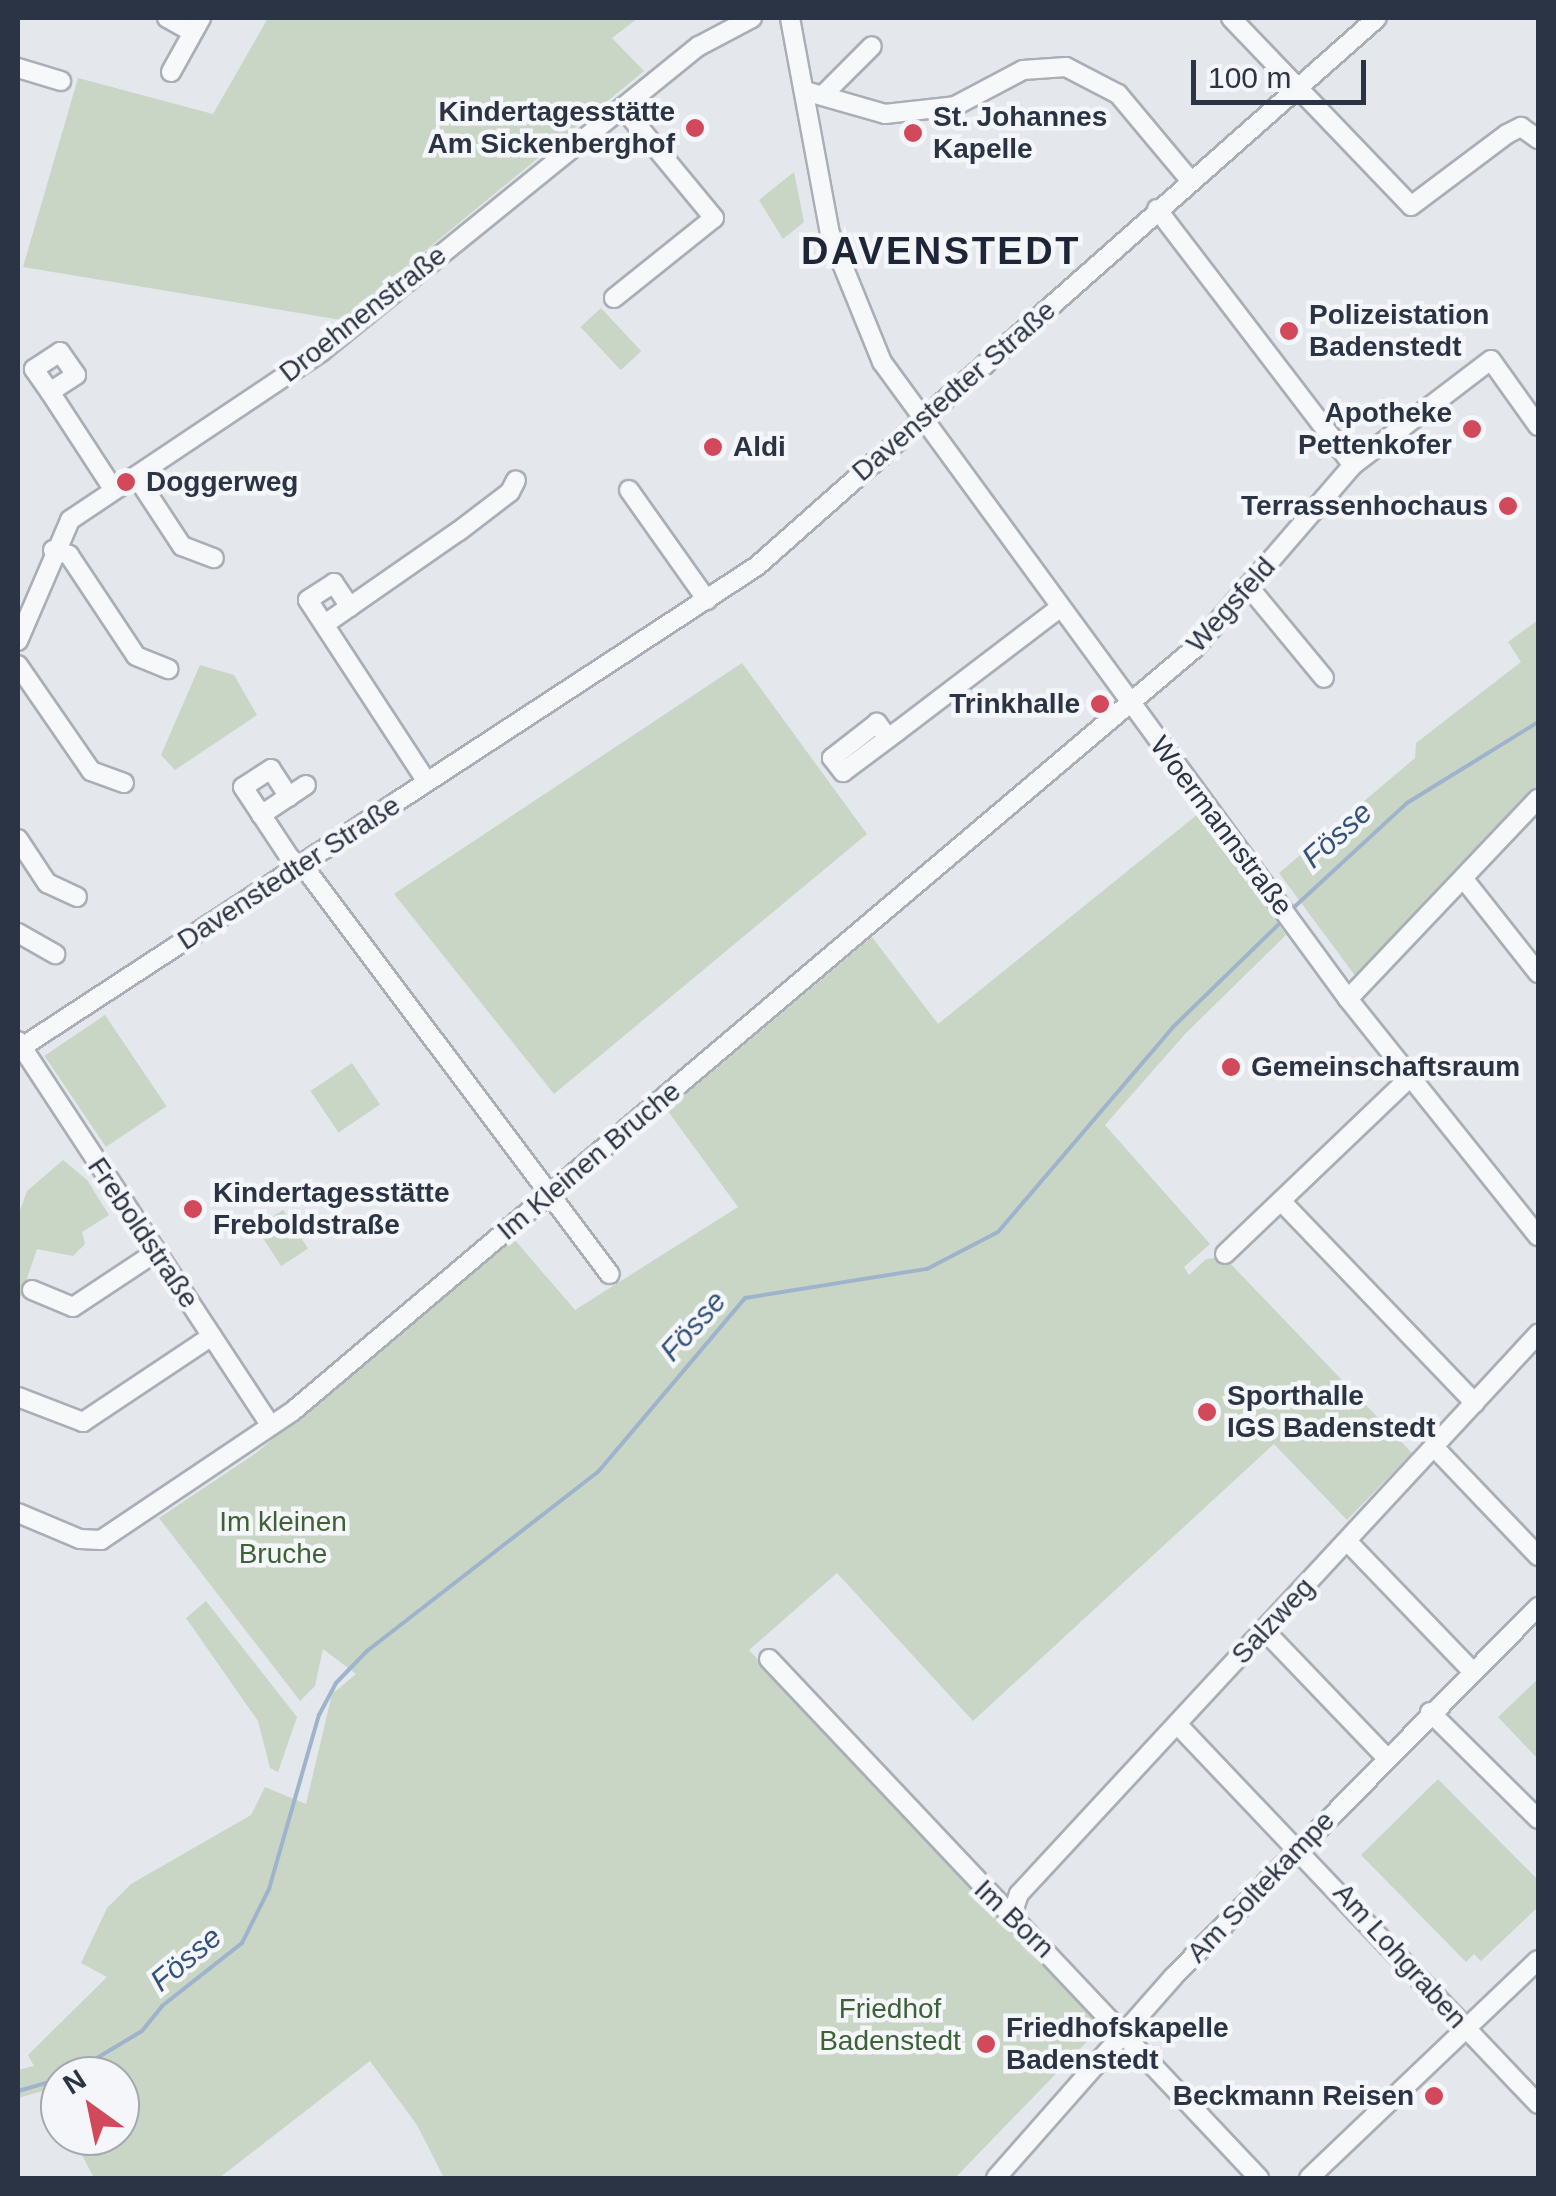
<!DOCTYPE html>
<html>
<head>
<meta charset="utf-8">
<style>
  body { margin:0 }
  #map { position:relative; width:1556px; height:2196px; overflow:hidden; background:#e4e7ec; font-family:Helvetica,sans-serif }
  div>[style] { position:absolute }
  .green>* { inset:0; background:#c9d6c5; transform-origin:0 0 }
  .stream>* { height:4px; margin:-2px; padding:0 2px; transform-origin:2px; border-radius:2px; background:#9fb4cc }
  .roads { filter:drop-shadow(2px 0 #a9aeb7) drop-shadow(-2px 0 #a9aeb7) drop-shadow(0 2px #a9aeb7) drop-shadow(0 -2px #a9aeb7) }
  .minor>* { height:18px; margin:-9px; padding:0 9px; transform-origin:9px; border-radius:9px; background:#f7f8fa }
  .dots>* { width:28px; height:28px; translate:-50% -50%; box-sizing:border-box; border:5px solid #f4f6f9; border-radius:50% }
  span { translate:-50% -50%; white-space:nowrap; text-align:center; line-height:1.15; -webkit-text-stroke:9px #f4f6f9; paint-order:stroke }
  .poi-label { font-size:28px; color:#2b3445; font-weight:700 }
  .right { translate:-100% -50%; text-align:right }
  .left { translate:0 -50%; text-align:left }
  .street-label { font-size:28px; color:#2b3445 }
  .park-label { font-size:28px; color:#3f6138 }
  .water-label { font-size:30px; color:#34527a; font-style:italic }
  .district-label { font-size:38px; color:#1d2536; font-weight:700; letter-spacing:2.5px }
  .frame { position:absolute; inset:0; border:20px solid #2b3445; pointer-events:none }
  .north { position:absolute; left:40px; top:2056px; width:100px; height:100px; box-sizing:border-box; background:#f4f6f9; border:2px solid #a4a8b1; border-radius:50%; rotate:327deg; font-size:28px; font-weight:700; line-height:40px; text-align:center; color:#2b3445 }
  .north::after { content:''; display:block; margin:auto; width:35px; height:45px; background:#d1495b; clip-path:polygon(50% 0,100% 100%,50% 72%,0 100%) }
  .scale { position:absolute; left:1191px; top:60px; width:175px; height:45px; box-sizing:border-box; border:5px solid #2b3445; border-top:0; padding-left:12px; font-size:30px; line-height:35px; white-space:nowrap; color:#2b3445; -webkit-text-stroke:8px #f4f6f9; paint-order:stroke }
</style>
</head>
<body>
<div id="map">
  <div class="green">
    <i style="clip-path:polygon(268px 18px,638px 18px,612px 38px,644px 71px,341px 320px,23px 267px,78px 78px,213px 114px)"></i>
    <i style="clip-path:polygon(794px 172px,804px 222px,783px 239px,759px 200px)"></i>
    <i style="left:601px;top:308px;width:59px;height:28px;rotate:47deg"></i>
    <i style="clip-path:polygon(1538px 620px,1538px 793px,1359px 981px,1279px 873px,1415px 758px,1416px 743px,1521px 662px,1508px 642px)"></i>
    <i style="clip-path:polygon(742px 663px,867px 834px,554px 1094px,394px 894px)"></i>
    <i style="clip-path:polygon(200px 665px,234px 675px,257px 715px,175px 770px,161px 755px)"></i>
    <i style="clip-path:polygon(1198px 814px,1286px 935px,1186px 1033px,1105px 1125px,1210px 1244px,1184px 1267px,1189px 1275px,1206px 1259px,1224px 1257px,1412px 1453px,1347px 1520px,1274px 1444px,973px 1721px,837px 1573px,749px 1650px,1103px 2025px,955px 2178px,444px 2178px,417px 2125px,370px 2061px,219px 2178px,94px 2178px,72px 2136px,120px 2136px,120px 2076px,60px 2076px,60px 2086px,18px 2098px,18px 2070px,34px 2066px,28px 2055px,107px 1977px,81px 1963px,107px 1908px,131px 1884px,251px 1815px,265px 1787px,306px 1804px,332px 1694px,356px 1674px,323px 1649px,315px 1686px,300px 1701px,159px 1518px,256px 1453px,514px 1239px,575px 1310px,738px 1207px,667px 1110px,872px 937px,938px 1024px)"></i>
    <i style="left:105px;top:1015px;width:110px;height:73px;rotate:56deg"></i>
    <i style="left:352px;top:1063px;width:50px;height:50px;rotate:56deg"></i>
    <i style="clip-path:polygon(63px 1160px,87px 1180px,109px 1215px,82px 1232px,85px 1244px,73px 1256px,37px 1249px,18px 1305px,18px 1216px,27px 1191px)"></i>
    <i style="left:283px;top:1210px;width:46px;height:32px;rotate:57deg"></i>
    <i style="clip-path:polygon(206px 1601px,297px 1717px,278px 1772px,270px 1768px,258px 1721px,186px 1618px)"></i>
    <i style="clip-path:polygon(1538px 1679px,1538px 1759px,1498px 1717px)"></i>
    <i style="clip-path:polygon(1438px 1779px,1538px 1880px,1538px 1907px,1481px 1961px,1474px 1954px,1466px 1962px,1361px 1855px)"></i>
  </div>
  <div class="stream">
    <i style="left:1291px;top:910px;width:158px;rotate:-42.7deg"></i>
    <i style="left:1407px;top:803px;width:154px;rotate:-31.7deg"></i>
    <i style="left:67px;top:2076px;width:87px;rotate:-31deg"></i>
    <i style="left:142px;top:2031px;width:32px;rotate:-51deg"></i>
    <i style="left:162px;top:2006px;width:102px;rotate:-38.2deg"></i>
    <i style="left:242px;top:1943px;width:60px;rotate:-63.4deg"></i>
    <i style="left:269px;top:1889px;width:181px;rotate:-74deg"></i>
    <i style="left:319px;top:1715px;width:36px;rotate:-62deg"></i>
    <i style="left:336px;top:1683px;width:45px;rotate:-45.9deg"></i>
    <i style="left:367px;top:1651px;width:292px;rotate:-37.8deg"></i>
    <i style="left:598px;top:1472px;width:228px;rotate:-49.8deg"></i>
    <i style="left:745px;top:1298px;width:184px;rotate:-9.1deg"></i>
    <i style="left:927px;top:1269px;width:80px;rotate:-27.5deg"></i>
    <i style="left:998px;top:1232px;width:270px;rotate:-49.5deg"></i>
    <i style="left:1173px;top:1027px;width:152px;rotate:-44.2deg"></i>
    <i style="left:18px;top:2091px;width:44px;rotate:-15.9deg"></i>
  </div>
  <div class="roads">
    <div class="minor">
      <i style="left:167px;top:18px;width:29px;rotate:29deg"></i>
      <i style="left:790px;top:18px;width:220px;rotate:79.5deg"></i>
      <i style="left:830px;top:234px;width:138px;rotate:67.9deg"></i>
      <i style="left:882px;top:362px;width:789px;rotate:53.81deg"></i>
      <i style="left:1348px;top:999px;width:304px;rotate:51.3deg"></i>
      <i style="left:1231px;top:18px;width:260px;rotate:46.2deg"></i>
      <i style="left:1411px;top:206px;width:120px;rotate:-36.9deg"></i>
      <i style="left:1507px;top:134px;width:16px;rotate:-27deg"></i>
      <i style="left:1521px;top:127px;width:21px;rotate:35deg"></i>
      <i style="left:18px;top:68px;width:45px;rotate:16.8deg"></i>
      <i style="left:171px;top:72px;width:62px;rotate:-60.9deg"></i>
      <i style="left:805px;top:91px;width:83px;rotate:16deg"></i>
      <i style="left:885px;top:114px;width:70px;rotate:-6.5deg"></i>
      <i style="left:955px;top:106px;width:77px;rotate:-27.9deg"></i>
      <i style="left:1023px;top:70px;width:43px;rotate:-4deg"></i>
      <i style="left:1066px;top:67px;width:59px;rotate:27.4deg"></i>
      <i style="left:1118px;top:94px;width:112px;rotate:50.1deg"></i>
      <i style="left:825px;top:93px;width:66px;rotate:-45deg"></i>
      <i style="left:1157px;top:209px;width:322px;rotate:52.6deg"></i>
      <i style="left:614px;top:298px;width:128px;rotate:-38.7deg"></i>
      <i style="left:714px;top:218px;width:143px;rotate:-129.6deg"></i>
      <i style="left:50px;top:392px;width:28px;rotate:-125deg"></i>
      <i style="left:34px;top:369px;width:31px;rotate:-33deg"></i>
      <i style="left:60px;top:352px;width:28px;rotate:55deg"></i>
      <i style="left:76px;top:375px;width:31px;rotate:147deg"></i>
      <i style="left:50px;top:392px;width:117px;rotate:56.9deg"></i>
      <i style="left:136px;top:476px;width:84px;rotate:56.7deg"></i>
      <i style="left:182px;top:546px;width:34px;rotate:21deg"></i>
      <i style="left:629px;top:490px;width:135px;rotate:54.7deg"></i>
      <i style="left:53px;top:550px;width:17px;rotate:17deg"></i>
      <i style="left:69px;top:555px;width:121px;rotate:56.4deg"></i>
      <i style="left:136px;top:656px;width:35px;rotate:22deg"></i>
      <i style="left:1248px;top:586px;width:119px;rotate:50.4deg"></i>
      <i style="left:350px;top:607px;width:29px;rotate:-124deg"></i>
      <i style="left:334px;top:583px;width:31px;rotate:147deg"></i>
      <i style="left:308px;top:600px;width:217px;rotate:56.8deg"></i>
      <i style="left:325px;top:624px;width:163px;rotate:-34.8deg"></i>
      <i style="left:459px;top:531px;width:64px;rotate:-37.4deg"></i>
      <i style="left:510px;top:492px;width:13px;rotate:-63deg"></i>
      <i style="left:18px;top:641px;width:132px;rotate:-66.7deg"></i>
      <i style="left:70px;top:520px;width:303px;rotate:-33.8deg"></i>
      <i style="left:322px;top:351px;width:485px;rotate:-39deg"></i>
      <i style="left:699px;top:46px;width:60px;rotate:-27.8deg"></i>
      <i style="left:18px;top:665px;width:129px;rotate:55.4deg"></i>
      <i style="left:91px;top:771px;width:35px;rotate:20deg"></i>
      <i style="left:888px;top:738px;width:19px;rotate:-126deg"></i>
      <i style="left:877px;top:723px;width:57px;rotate:142.1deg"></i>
      <i style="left:832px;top:758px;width:18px;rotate:52deg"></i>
      <i style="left:843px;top:772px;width:69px;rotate:-36.7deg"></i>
      <i style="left:898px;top:731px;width:201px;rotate:-37.3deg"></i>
      <i style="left:289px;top:797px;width:33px;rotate:-123deg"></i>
      <i style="left:271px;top:769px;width:33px;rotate:147deg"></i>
      <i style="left:243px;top:787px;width:85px;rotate:56.5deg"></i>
      <i style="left:290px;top:858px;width:26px;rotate:40deg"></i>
      <i style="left:310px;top:875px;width:499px;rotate:53.1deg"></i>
      <i style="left:261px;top:815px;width:54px;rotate:-33.7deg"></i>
      <i style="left:18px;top:839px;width:53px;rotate:56.6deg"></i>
      <i style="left:47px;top:883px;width:33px;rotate:25deg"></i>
      <i style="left:1463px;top:878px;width:121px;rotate:51.7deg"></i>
      <i style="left:18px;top:933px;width:43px;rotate:29.6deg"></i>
      <i style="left:1348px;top:999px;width:276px;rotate:-46.5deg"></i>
      <i style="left:18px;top:1041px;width:458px;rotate:56.7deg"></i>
      <i style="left:22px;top:1047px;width:878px;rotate:-33.2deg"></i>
      <i style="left:757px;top:566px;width:827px;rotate:-41.47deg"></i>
      <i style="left:1281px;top:1201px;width:280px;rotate:46.2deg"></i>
      <i style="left:1225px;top:1254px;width:256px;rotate:-43.7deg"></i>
      <i style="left:32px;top:1290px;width:44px;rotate:22.5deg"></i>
      <i style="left:73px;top:1307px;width:100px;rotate:-33.5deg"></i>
      <i style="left:18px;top:1397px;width:70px;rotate:21deg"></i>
      <i style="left:83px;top:1422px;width:155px;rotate:-33.7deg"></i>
      <i style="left:1434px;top:1447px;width:151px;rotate:46.3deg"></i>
      <i style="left:18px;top:1513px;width:67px;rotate:22.8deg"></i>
      <i style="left:80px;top:1539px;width:21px;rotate:3deg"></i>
      <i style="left:101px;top:1540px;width:231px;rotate:-33.9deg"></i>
      <i style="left:293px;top:1411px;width:1181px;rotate:-40.23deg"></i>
      <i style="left:1195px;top:648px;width:242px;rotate:-49.2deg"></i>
      <i style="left:1353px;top:465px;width:173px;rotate:-37.3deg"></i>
      <i style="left:1491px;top:360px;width:81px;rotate:54.5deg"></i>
      <i style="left:1347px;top:1541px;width:180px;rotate:46.1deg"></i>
      <i style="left:1264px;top:1630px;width:176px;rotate:46.2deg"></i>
      <i style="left:769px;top:1659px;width:714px;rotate:46.65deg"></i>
      <i style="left:1430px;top:1712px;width:152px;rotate:44.7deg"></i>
      <i style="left:1177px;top:1724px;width:524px;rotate:46.47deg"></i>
      <i style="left:1013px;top:1912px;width:19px;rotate:-72deg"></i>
      <i style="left:1019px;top:1894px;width:764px;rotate:-47.18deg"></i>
      <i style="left:996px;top:2178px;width:268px;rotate:-48.6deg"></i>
      <i style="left:1173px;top:1977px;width:520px;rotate:-45.39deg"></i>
      <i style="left:1309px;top:2178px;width:316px;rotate:-43.6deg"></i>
    </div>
  </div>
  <div class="dots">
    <i style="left:695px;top:128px;background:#d1495b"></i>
    <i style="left:913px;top:133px;background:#d1495b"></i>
    <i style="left:1289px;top:331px;background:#d1495b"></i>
    <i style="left:1472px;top:429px;background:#d1495b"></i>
    <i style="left:713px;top:447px;background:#d1495b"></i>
    <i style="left:126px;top:482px;background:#d1495b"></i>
    <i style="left:1508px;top:506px;background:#d1495b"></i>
    <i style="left:1100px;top:704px;background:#d1495b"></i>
    <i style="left:1231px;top:1067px;background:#d1495b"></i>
    <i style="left:193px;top:1209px;background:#d1495b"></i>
    <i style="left:1207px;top:1412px;background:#d1495b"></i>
    <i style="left:986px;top:2044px;background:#d1495b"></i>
    <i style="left:1434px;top:2096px;background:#d1495b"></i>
  </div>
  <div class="poi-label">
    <span class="right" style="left:675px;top:128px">Kindertagesstätte<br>Am Sickenberghof</span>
    <span class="left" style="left:933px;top:133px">St. Johannes<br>Kapelle</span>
    <span class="left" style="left:1309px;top:331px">Polizeistation<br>Badenstedt</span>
    <span class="right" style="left:1452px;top:429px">Apotheke<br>Pettenkofer</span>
    <span class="left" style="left:733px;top:447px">Aldi</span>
    <span class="left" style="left:146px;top:482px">Doggerweg</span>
    <span class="right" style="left:1488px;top:506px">Terrassenhochaus</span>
    <span class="right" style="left:1080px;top:704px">Trinkhalle</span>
    <span class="left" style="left:1251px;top:1067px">Gemeinschaftsraum</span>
    <span class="left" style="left:213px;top:1209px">Kindertagesstätte<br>Freboldstraße</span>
    <span class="left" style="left:1227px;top:1412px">Sporthalle<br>IGS Badenstedt</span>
    <span class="left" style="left:1006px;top:2044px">Friedhofskapelle<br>Badenstedt</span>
    <span class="right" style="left:1414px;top:2096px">Beckmann Reisen</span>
  </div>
  <div class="street-label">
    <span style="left:363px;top:314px;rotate:-38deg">Droehnenstraße</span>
    <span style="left:954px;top:391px;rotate:-41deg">Davenstedter Straße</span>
    <span style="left:1231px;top:605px;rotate:-48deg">Wegsfeld</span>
    <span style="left:1221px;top:826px;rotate:53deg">Woermannstraße</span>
    <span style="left:289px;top:873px;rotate:-33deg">Davenstedter Straße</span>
    <span style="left:589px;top:1161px;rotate:-40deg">Im Kleinen Bruche</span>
    <span style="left:143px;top:1233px;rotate:56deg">Freboldstraße</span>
    <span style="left:1273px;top:1621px;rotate:-47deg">Salzweg</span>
    <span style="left:1261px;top:1887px;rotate:-46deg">Am Soltekampe</span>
    <span style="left:1014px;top:1919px;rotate:44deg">Im Born</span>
    <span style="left:1400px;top:1956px;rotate:48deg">Am Lohgraben</span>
  </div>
  <div class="park-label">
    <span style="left:283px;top:1538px">Im kleinen<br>Bruche</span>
    <span style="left:890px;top:2025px">Friedhof<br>Badenstedt</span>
  </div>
  <div class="water-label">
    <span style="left:1337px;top:835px;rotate:-42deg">Fösse</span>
    <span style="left:693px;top:1326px;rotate:-48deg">Fösse</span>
    <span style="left:186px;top:1959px;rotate:-40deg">Fösse</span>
  </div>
  <div class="district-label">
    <span style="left:941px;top:252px">DAVENSTEDT</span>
  </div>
  <div class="frame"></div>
  <div class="north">N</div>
  <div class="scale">100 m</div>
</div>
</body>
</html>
